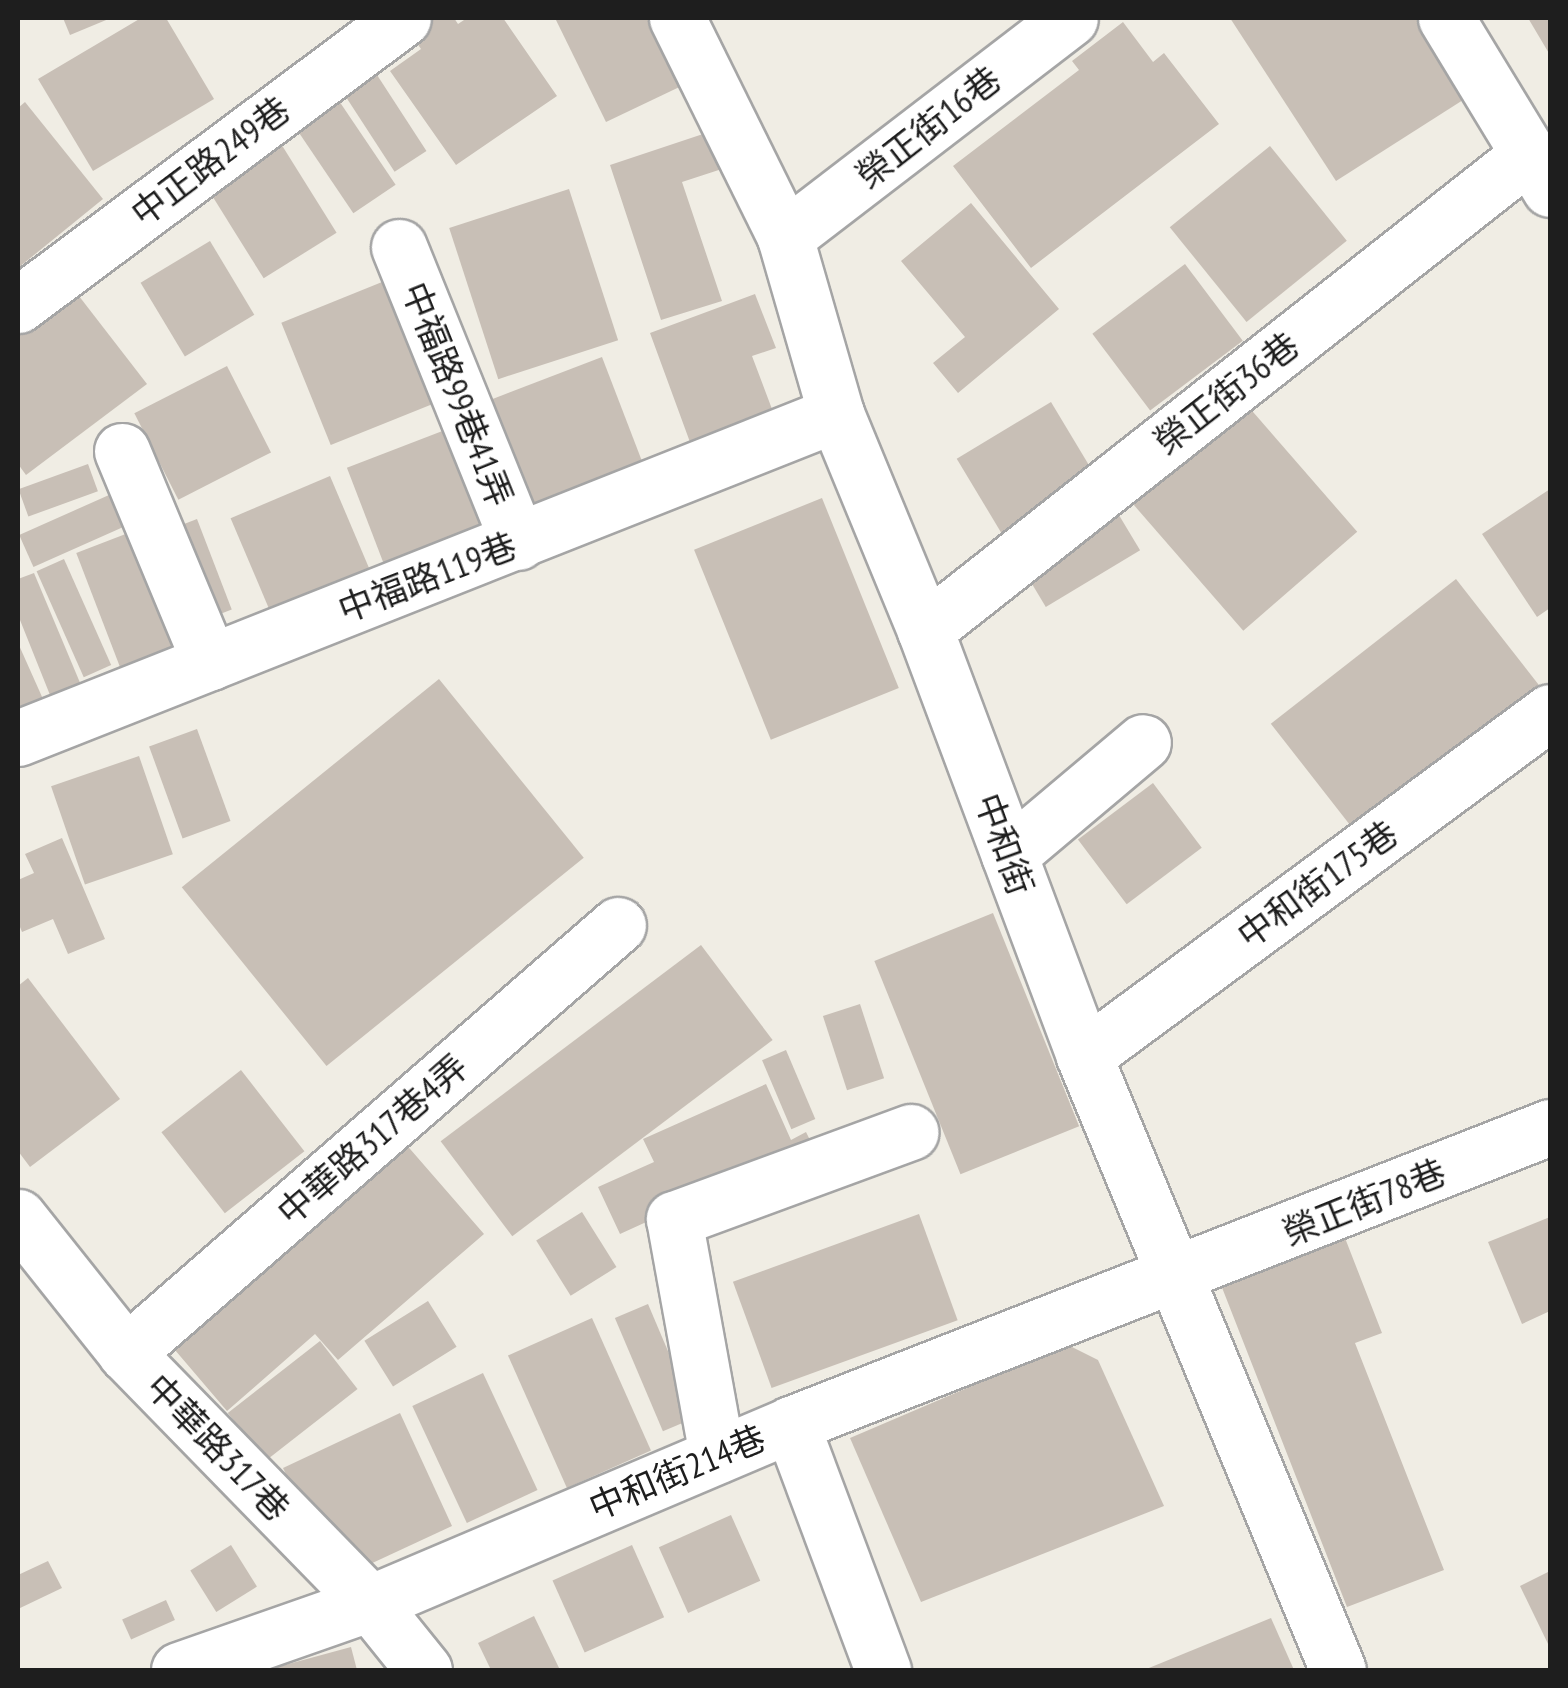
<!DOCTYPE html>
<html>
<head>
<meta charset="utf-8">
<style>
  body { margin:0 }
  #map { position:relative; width:1568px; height:1688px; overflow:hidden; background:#f0ede4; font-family:"PT Sans Narrow","Noto Sans TC",sans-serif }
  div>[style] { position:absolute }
  .building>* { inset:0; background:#c8bfb6; transform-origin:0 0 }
  .roads { filter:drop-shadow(2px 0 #a5a5a5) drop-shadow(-2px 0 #a5a5a5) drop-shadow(0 2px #a5a5a5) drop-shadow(0 -2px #a5a5a5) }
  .minor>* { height:55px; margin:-27.5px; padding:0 27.5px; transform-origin:27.5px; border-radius:27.5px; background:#fff }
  span { translate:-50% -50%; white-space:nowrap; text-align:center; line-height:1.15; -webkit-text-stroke:8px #fff; paint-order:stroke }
  .street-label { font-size:35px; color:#1e1e1e }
  .frame { position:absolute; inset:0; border:20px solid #1e1e1e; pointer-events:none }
</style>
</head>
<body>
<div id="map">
  <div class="building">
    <i style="clip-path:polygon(63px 18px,111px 18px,70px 35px)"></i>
    <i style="clip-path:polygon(141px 18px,166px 18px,214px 99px,93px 171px,38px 79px)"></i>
    <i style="clip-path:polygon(420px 18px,454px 18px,458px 24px,467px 18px,503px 18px,557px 96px,456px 165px,390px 71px,421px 49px,406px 27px)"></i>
    <i style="clip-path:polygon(555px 18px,661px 18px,692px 81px,606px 122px)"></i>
    <i style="clip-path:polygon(1230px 18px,1427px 18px,1474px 93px,1336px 181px)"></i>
    <i style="clip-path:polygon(1528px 18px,1550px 18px,1550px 55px)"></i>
    <i style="clip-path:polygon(1123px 22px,1153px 62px,1164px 53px,1219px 124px,1031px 268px,953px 166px,1079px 70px,1072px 61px)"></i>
    <i style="left:366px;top:58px;width:111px;height:38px;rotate:57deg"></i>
    <i style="left:333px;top:92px;width:112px;height:51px;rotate:56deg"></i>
    <i style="clip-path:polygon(25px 102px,103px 199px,18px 268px,18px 108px)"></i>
    <i style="clip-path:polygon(718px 129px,731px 166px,682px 182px,722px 301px,661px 320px,610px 165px)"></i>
    <i style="left:273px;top:131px;width:120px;height:86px;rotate:58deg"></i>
    <i style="left:1270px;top:146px;width:122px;height:129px;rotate:51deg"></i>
    <i style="left:569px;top:189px;width:159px;height:126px;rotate:72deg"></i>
    <i style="clip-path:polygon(971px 203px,1059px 309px,958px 393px,933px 363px,965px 337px,901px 261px)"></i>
    <i style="left:210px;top:241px;width:86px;height:81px;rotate:59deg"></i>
    <i style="left:1185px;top:264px;width:96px;height:116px;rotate:53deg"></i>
    <i style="left:387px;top:280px;width:132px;height:114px;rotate:68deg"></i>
    <i style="clip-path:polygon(72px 287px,147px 384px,26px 475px,18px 464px,18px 328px)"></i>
    <i style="clip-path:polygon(755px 294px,776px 348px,752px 356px,781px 433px,698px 464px,650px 333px)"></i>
    <i style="left:602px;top:357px;width:127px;height:122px;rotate:69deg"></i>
    <i style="left:227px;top:366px;width:97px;height:104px;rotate:63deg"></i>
    <i style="left:1051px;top:402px;width:173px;height:110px;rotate:59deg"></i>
    <i style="left:1247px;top:405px;width:168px;height:151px;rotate:49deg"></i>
    <i style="left:458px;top:425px;width:128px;height:119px;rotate:69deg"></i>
    <i style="left:88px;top:464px;width:29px;height:74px;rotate:70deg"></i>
    <i style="left:330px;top:476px;width:111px;height:108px;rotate:67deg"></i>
    <i style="left:127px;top:487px;width:35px;height:118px;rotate:66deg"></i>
    <i style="clip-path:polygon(1550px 489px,1550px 608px,1537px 617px,1482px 534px)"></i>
    <i style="left:822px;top:498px;width:205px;height:138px;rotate:68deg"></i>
    <i style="left:197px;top:519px;width:97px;height:34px;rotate:69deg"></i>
    <i style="left:136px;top:530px;width:125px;height:64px;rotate:69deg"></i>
    <i style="left:64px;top:559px;width:116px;height:30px;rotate:66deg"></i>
    <i style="clip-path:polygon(34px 573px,86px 697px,56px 710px,18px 615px,18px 579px)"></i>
    <i style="left:1456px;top:579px;width:147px;height:235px;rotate:52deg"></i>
    <i style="clip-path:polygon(18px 643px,47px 708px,18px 713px)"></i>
    <i style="left:439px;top:679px;width:230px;height:331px;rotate:51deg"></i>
    <i style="left:197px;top:729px;width:98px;height:51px;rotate:70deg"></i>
    <i style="left:139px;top:756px;width:104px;height:93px;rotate:71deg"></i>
    <i style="left:1153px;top:783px;width:81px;height:94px;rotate:53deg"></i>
    <i style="clip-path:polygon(62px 838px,105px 939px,68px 954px,53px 919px,22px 932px,18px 922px,18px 880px,34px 873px,25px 854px)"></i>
    <i style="left:993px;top:913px;width:230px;height:128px;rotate:68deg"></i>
    <i style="left:701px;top:945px;width:119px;height:326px;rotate:53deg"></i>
    <i style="clip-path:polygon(28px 978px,120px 1099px,30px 1167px,18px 1151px,18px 986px)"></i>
    <i style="left:860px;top:1004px;width:78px;height:39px;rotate:72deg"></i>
    <i style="left:786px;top:1050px;width:75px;height:26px;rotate:67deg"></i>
    <i style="left:241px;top:1070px;width:103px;height:101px;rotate:52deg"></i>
    <i style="clip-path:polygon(766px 1084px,791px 1140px,806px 1132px,813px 1146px,620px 1234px,598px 1187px,654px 1162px,643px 1139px)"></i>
    <i style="clip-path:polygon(404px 1142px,484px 1234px,338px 1360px,315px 1334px,227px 1411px,169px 1343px)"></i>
    <i style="left:582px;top:1212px;width:65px;height:54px;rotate:58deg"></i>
    <i style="left:919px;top:1214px;width:113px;height:198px;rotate:70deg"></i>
    <i style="clip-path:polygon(1550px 1217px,1550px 1311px,1522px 1324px,1488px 1242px)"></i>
    <i style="clip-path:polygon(1345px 1238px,1382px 1333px,1355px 1343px,1444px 1570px,1347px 1607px,1221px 1285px)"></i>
    <i style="left:428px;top:1301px;width:54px;height:75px;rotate:58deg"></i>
    <i style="left:648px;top:1304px;width:123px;height:36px;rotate:67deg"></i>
    <i style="left:592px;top:1318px;width:145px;height:92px;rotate:66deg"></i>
    <i style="left:320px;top:1341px;width:61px;height:117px;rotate:52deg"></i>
    <i style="clip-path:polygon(1068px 1345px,1098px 1360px,1164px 1506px,921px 1602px,850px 1438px)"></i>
    <i style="left:483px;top:1373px;width:129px;height:78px;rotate:65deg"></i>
    <i style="clip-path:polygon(400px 1413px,452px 1526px,353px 1572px,315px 1536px,283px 1468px)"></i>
    <i style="left:731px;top:1515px;width:72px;height:79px;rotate:66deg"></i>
    <i style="left:231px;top:1545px;width:49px;height:48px;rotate:58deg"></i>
    <i style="left:632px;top:1545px;width:79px;height:87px;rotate:66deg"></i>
    <i style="clip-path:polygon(48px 1561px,62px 1588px,18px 1609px,18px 1575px)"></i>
    <i style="clip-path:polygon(1550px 1571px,1550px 1648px,1520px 1586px)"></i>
    <i style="left:166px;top:1600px;width:22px;height:48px;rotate:66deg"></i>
    <i style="clip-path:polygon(534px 1616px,560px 1670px,491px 1670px,478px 1643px)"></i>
    <i style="clip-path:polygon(1271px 1618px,1294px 1670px,1144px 1670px)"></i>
    <i style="clip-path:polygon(351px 1647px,357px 1670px,270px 1670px,270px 1669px)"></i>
  </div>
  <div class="roads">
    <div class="minor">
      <i style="left:677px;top:18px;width:244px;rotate:63.7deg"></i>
      <i style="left:785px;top:237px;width:184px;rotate:73.9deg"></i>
      <i style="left:836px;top:414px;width:234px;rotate:67.6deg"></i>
      <i style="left:925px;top:630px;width:455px;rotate:69.5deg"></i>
      <i style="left:1084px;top:1056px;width:664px;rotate:67.53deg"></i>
      <i style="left:1446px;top:18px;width:200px;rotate:58.7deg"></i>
      <i style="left:785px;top:237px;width:359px;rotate:-37.5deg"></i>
      <i style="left:399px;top:247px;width:318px;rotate:68deg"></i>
      <i style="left:18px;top:305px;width:480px;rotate:-36.7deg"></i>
      <i style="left:122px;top:451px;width:229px;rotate:67.4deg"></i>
      <i style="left:925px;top:630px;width:766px;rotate:-38.22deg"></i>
      <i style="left:18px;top:738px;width:880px;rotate:-21.61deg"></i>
      <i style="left:1009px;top:855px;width:175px;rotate:-40.1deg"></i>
      <i style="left:1084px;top:1056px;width:579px;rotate:-36.43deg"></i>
      <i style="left:18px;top:1217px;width:174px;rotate:51.5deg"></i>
      <i style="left:126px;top:1353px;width:349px;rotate:45.7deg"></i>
      <i style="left:370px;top:1603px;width:86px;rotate:51.1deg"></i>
      <i style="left:126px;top:1353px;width:652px;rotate:-41.02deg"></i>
      <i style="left:791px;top:1424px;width:263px;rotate:69.5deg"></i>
      <i style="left:717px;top:1455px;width:240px;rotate:-100.3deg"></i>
      <i style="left:674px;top:1219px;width:252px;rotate:-20.2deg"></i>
      <i style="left:179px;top:1670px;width:202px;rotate:-19.3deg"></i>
      <i style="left:370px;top:1603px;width:457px;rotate:-23deg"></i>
      <i style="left:791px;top:1424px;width:815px;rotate:-21.37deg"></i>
    </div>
  </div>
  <div class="street-label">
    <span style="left:928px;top:127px;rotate:-38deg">榮正街16巷</span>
    <span style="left:210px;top:161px;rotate:-37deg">中正路249巷</span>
    <span style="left:1226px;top:393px;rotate:-38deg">榮正街36巷</span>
    <span style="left:458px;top:394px;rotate:68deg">中福路99巷41弄</span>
    <span style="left:427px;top:577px;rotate:-21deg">中福路119巷</span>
    <span style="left:1005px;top:844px;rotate:70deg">中和街</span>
    <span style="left:1317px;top:884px;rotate:-36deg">中和街175巷</span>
    <span style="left:372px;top:1139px;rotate:-41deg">中華路317巷4弄</span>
    <span style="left:1364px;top:1202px;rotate:-22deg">榮正街78巷</span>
    <span style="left:218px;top:1447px;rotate:46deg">中華路317巷</span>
    <span style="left:677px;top:1472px;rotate:-23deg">中和街214巷</span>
  </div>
  <div class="frame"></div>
</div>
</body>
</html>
